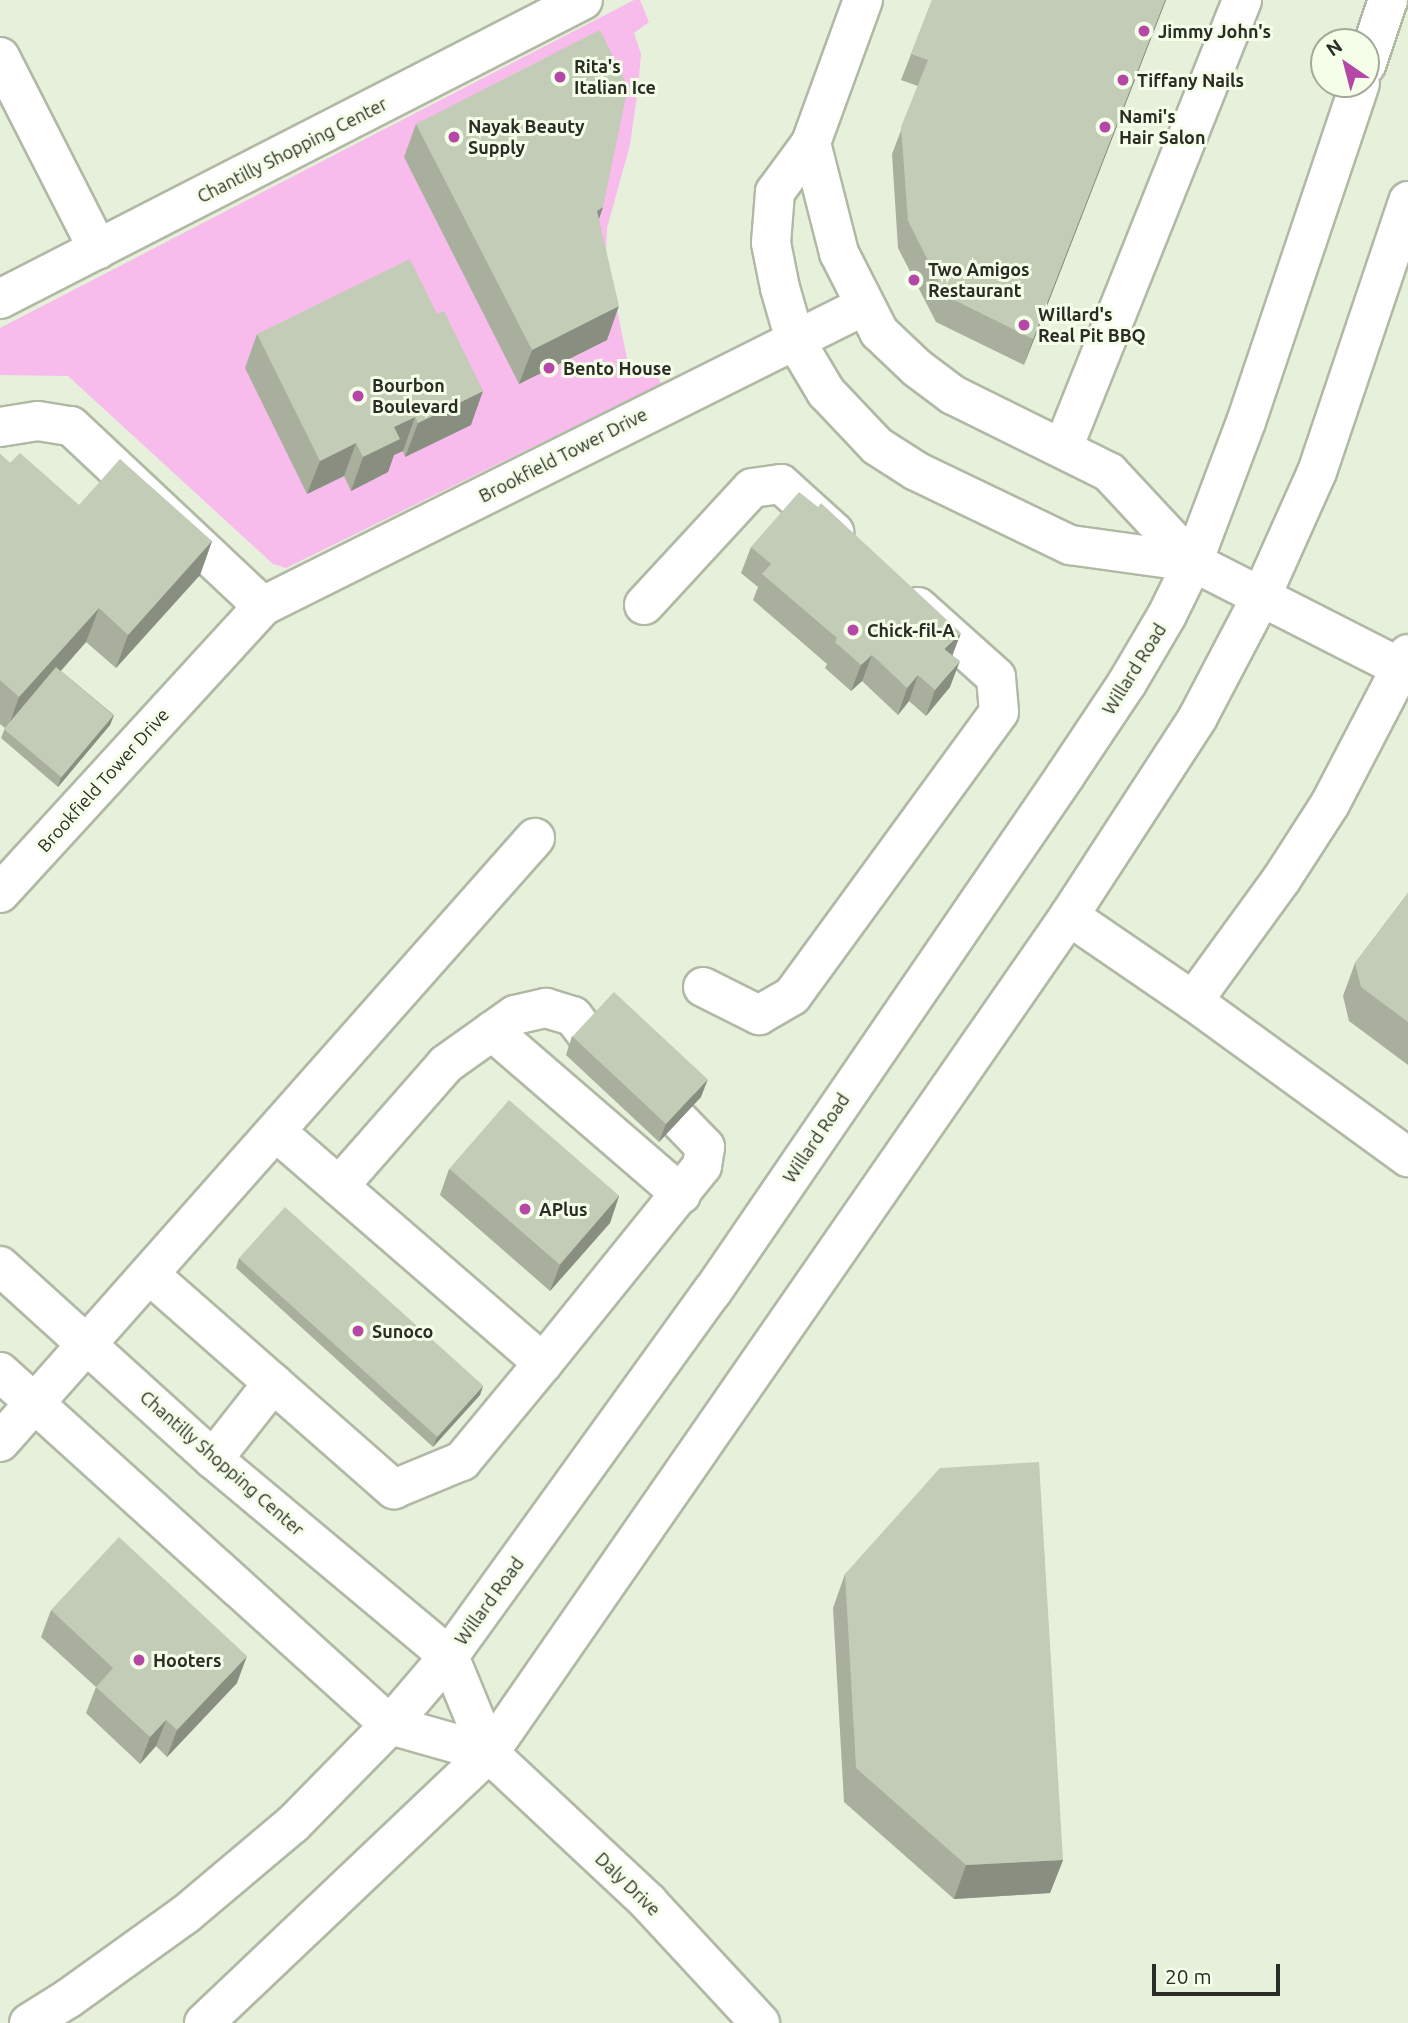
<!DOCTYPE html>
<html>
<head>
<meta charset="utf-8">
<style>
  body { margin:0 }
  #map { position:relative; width:1408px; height:2023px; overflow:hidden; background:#e7f0db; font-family:Ubuntu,sans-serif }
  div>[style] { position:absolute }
  .green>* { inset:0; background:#f7bcec }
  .roads { filter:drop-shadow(2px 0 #b1b9a5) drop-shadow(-2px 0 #b1b9a5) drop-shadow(0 2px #b1b9a5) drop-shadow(0 -2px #b1b9a5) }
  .minor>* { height:38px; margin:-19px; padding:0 19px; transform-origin:19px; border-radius:19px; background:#fff }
  .major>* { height:38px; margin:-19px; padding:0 19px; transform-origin:19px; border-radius:19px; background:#fff }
  .wall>* { inset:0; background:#a8af9d }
  .shaded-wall>* { inset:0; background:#888f80 }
  .building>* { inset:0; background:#c3ccb7; transform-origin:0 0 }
  .dots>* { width:19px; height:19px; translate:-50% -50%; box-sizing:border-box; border:4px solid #f5fee8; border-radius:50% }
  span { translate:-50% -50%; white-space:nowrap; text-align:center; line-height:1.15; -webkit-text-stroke:6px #f5fee8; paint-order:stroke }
  .poi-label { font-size:18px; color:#2a2d25; font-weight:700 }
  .left { translate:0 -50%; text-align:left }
  .street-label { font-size:18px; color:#2a2d25 }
  .north { position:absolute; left:1310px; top:28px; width:70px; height:70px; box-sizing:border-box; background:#f5fee8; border:2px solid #a4aa9a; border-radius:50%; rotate:325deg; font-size:19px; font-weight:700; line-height:28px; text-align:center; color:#2a2d25 }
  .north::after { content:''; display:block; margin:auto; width:24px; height:32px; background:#b547a6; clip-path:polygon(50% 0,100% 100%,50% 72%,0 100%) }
  .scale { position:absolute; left:1152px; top:1964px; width:128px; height:32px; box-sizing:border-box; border:4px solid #2a2d25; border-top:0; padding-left:9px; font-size:21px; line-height:24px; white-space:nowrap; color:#2a2d25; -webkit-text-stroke:5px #f5fee8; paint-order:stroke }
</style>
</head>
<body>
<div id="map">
  <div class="green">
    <i style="clip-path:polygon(634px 0,640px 0,649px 22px,634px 33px,641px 54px,638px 88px,630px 145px,607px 228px,606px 256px,630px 373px,653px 366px,661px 384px,286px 568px,273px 564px,68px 376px,0 375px,0 328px)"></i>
  </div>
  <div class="roads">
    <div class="minor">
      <i style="left:863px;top:0;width:152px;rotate:110deg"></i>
      <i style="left:811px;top:143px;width:61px;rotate:126.3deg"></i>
      <i style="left:775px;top:192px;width:51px;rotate:94.5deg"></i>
      <i style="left:771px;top:243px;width:46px;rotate:78.7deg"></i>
      <i style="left:780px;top:288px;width:54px;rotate:73.9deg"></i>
      <i style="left:795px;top:340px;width:61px;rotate:59.2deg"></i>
      <i style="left:826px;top:392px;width:74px;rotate:46.6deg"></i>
      <i style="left:877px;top:446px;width:46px;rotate:32.7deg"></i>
      <i style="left:916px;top:471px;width:171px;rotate:25.7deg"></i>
      <i style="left:1070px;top:545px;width:124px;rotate:7.9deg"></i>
      <i style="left:1193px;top:562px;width:233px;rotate:27deg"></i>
      <i style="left:0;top:57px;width:216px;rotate:63deg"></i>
      <i style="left:811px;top:143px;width:114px;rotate:75.7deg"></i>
      <i style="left:839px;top:253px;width:89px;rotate:63.1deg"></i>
      <i style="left:879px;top:332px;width:52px;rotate:43.5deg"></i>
      <i style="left:917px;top:368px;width:45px;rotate:36.9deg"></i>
      <i style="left:953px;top:395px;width:174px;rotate:26.3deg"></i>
      <i style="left:1109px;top:472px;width:123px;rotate:47deg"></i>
      <i style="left:0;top:299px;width:655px;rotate:-27.15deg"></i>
      <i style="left:0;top:427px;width:38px;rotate:-9deg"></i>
      <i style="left:38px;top:421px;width:33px;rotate:9deg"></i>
      <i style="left:71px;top:426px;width:263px;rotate:43.2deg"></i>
      <i style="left:1063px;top:448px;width:482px;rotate:-68.2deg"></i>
      <i style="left:644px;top:605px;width:159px;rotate:-47.3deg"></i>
      <i style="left:752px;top:488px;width:29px;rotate:-8deg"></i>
      <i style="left:781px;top:484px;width:72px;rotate:42.2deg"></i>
      <i style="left:0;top:893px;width:389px;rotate:-47.5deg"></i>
      <i style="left:263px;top:606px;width:672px;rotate:-26.53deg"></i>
      <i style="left:1069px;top:916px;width:150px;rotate:34.4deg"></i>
      <i style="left:1193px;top:1001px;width:266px;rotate:36deg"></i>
      <i style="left:703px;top:987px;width:63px;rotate:26.6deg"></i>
      <i style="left:759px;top:1015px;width:38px;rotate:-30deg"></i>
      <i style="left:792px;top:996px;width:351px;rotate:-53.9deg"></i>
      <i style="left:999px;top:712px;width:35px;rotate:-95deg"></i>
      <i style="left:996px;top:677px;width:105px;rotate:-138.1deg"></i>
      <i style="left:1193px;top:1001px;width:150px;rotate:-54deg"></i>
      <i style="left:1281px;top:880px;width:90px;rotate:-57.2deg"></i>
      <i style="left:1330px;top:804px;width:169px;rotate:-62.5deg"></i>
      <i style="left:492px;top:1031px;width:250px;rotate:40.8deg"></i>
      <i style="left:339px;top:1186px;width:162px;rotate:-48.7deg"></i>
      <i style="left:446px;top:1064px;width:85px;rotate:-35.4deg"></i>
      <i style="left:515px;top:1015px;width:32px;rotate:-13deg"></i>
      <i style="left:546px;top:1008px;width:28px;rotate:17deg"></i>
      <i style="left:573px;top:1016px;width:21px;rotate:53deg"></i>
      <i style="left:0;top:1266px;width:287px;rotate:42.2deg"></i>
      <i style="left:213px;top:1459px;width:307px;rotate:39.9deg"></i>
      <i style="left:449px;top:1656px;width:105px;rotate:67.6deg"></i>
      <i style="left:489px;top:1753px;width:218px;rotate:43.1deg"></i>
      <i style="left:648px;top:1902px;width:165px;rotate:47.2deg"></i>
      <i style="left:150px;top:1275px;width:325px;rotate:41.3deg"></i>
      <i style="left:394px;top:1489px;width:74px;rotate:-22.4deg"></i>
      <i style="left:462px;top:1461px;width:127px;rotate:-50.4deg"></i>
      <i style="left:543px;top:1363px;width:353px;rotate:-139.1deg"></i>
      <i style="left:543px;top:1363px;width:253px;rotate:-51.1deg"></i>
      <i style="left:702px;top:1166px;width:19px;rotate:-81deg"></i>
      <i style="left:705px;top:1147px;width:37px;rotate:-134deg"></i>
      <i style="left:0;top:1372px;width:526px;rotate:42.15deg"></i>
      <i style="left:390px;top:1725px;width:103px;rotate:15.8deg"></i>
      <i style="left:0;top:1442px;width:807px;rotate:-48.47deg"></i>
      <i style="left:213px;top:1459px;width:97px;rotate:-51.7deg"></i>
    </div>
    <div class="major">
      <i style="left:1366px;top:65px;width:69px;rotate:-71.3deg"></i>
      <i style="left:29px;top:2023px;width:47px;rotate:-32deg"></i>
      <i style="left:69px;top:1998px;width:144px;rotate:-35.7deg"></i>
      <i style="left:186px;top:1914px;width:140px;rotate:-40.1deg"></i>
      <i style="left:293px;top:1824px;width:139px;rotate:-45.6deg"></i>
      <i style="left:390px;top:1725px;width:91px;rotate:-49.5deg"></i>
      <i style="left:449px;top:1656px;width:449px;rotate:-54.2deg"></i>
      <i style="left:712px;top:1292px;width:625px;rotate:-55.62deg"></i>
      <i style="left:1065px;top:776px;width:112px;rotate:-56.3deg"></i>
      <i style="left:1127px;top:683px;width:79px;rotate:-59.5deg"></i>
      <i style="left:1167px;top:615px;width:59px;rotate:-63.9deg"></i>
      <i style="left:1193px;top:562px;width:150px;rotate:-69.3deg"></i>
      <i style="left:1246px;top:422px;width:357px;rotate:-71.4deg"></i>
      <i style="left:204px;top:2023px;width:393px;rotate:-43.5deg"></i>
      <i style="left:489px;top:1753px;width:1018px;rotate:-55.28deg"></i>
      <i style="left:1069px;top:916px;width:237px;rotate:-57deg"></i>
      <i style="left:1198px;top:717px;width:136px;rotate:-62.3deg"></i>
      <i style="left:1261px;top:597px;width:137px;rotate:-65.9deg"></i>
      <i style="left:1317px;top:472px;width:286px;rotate:-71.4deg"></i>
    </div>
  </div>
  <div class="wall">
    <i style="clip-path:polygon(932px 0,1166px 0,1024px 365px,936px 322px,898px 248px,892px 154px,918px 86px,901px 80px)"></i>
    <i style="clip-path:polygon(416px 124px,603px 207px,599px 219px,607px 340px,519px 384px,404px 157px)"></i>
    <i style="clip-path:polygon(257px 334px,471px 425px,405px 457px,403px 451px,394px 455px,388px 472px,351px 491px,344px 476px,307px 494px,245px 368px)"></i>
    <i style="clip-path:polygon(0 454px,10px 463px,79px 505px,212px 541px,200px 575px,116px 668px,86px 642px,61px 671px,114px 715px,110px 725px,58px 787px,1px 738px,5px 728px,0 724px)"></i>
    <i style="clip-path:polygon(751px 547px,953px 655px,950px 687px,926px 716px,909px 701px,898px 715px,862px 681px,851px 691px,825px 668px,827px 664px,753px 600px,758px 587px,741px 573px)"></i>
    <i style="clip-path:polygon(1408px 893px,1408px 1065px,1349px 1021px,1343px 996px,1355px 963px)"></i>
    <i style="clip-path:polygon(572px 1036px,701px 1097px,659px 1142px,566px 1055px)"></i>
    <i style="clip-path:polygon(449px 1169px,619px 1196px,610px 1223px,550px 1291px,440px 1195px)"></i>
    <i style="clip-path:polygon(239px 1258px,483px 1386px,480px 1395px,433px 1447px,236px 1268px)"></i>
    <i style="clip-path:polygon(845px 1574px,1063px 1860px,1050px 1893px,954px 1899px,844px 1802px,833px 1608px)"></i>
    <i style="clip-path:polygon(51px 1610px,237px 1683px,167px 1757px,156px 1746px,140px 1764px,86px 1713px,96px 1687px,41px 1637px)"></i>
  </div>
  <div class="shaded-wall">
    <i style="clip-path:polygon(1165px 0,1166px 0,1024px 365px,1033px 339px)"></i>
    <i style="clip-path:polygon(603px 207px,591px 241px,597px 211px)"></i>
    <i style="clip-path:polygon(619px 306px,607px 340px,519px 384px,532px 350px)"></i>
    <i style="clip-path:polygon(483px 391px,471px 425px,405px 457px,418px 423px)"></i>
    <i style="clip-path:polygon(415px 417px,403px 451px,394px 455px,388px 472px,351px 491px,363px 457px,394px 427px)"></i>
    <i style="clip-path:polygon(356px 443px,344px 476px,307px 494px,320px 461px)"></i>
    <i style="clip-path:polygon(212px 541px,200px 575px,116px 668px,128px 635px)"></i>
    <i style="clip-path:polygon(99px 608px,86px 642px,7px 731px,19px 697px)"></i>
    <i style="clip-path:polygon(961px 633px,951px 659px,944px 649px)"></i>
    <i style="clip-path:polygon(872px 655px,862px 681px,851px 691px,861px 665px)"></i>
    <i style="clip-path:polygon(960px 661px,950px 687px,926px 716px,935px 690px)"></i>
    <i style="clip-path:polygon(918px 675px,909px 701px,898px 715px,907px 688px)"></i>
    <i style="clip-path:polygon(114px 715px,110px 725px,58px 787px,61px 777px)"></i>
    <i style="clip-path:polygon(708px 1079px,701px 1097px,659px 1142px,666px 1124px)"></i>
    <i style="clip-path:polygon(619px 1196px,610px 1223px,550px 1291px,560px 1265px)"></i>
    <i style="clip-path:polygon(483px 1386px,480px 1395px,433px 1447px,437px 1437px)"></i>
    <i style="clip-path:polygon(247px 1656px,237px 1683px,167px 1757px,177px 1730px)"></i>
    <i style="clip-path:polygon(166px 1720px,156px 1746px,140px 1764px,150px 1737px)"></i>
    <i style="clip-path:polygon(1063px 1860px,1050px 1893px,954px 1899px,966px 1865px)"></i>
  </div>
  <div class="building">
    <i style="clip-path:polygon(932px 0,1165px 0,1033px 339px,946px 296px,908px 221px,901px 127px,928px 60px,911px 54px)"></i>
    <i style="clip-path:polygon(600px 30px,628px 87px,603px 207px,597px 211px,619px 306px,532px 350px,416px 124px)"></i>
    <i style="clip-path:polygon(410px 259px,437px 314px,444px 311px,483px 391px,418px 423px,415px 417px,394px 427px,400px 439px,363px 457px,356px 443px,320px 461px,257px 334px)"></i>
    <i style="clip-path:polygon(20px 453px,79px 505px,120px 459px,212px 541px,128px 635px,99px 608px,19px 697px,0 680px,0 454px,10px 463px)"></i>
    <i style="clip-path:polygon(799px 492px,818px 507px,821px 503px,961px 633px,944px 649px,960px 661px,935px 690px,918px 675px,907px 688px,872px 655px,861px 665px,835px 642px,837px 638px,762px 574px,771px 564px,751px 547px)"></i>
    <i style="left:56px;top:667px;width:75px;height:81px;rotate:40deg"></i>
    <i style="clip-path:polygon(1408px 893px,1408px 1022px,1361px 987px,1355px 963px)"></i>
    <i style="left:614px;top:992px;width:128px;height:61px;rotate:43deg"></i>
    <i style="left:509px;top:1100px;width:146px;height:91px;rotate:41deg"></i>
    <i style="left:285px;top:1207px;width:267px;height:69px;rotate:42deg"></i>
    <i style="clip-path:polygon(1039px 1462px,1063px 1860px,966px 1865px,856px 1768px,845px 1574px,940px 1468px)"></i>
    <i style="clip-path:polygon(119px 1537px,247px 1656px,177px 1730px,166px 1720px,150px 1737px,96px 1687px,113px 1668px,51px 1610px)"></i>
  </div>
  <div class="dots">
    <i style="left:1144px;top:31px;background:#b547a6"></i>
    <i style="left:560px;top:77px;background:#b547a6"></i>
    <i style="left:1123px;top:80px;background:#b547a6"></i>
    <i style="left:1105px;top:127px;background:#b547a6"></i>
    <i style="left:454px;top:137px;background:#b547a6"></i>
    <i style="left:914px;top:280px;background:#b547a6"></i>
    <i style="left:1024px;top:325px;background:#b547a6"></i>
    <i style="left:549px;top:368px;background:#b547a6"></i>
    <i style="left:358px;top:396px;background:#b547a6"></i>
    <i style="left:853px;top:630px;background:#b547a6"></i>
    <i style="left:525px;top:1209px;background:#b547a6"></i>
    <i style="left:358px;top:1331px;background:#b547a6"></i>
    <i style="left:139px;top:1660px;background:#b547a6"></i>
  </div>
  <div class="poi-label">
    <span class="left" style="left:1158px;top:31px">Jimmy John's</span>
    <span class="left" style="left:574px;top:77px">Rita's<br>Italian Ice</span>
    <span class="left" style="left:1137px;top:80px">Tiffany Nails</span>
    <span class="left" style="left:1119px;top:127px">Nami's<br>Hair Salon</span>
    <span class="left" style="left:468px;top:137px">Nayak Beauty<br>Supply</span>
    <span class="left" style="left:928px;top:280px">Two Amigos<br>Restaurant</span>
    <span class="left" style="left:1038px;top:325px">Willard's<br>Real Pit BBQ</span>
    <span class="left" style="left:563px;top:368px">Bento House</span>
    <span class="left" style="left:372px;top:396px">Bourbon<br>Boulevard</span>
    <span class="left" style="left:867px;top:630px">Chick-fil-A</span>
    <span class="left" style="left:539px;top:1209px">APlus</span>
    <span class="left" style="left:372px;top:1331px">Sunoco</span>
    <span class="left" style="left:153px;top:1660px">Hooters</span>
  </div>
  <div class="street-label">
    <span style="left:292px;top:150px;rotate:-27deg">Chantilly Shopping Center</span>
    <span style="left:563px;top:455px;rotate:-27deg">Brookfield Tower Drive</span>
    <span style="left:1134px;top:669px;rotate:-58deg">Willard Road</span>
    <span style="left:103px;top:780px;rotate:-48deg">Brookfield Tower Drive</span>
    <span style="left:816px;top:1138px;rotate:-56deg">Willard Road</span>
    <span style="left:222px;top:1463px;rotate:41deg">Chantilly Shopping Center</span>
    <span style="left:489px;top:1601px;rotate:-54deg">Willard Road</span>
    <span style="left:628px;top:1884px;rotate:44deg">Daly Drive</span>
  </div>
  <div class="north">N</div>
  <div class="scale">20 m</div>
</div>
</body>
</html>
